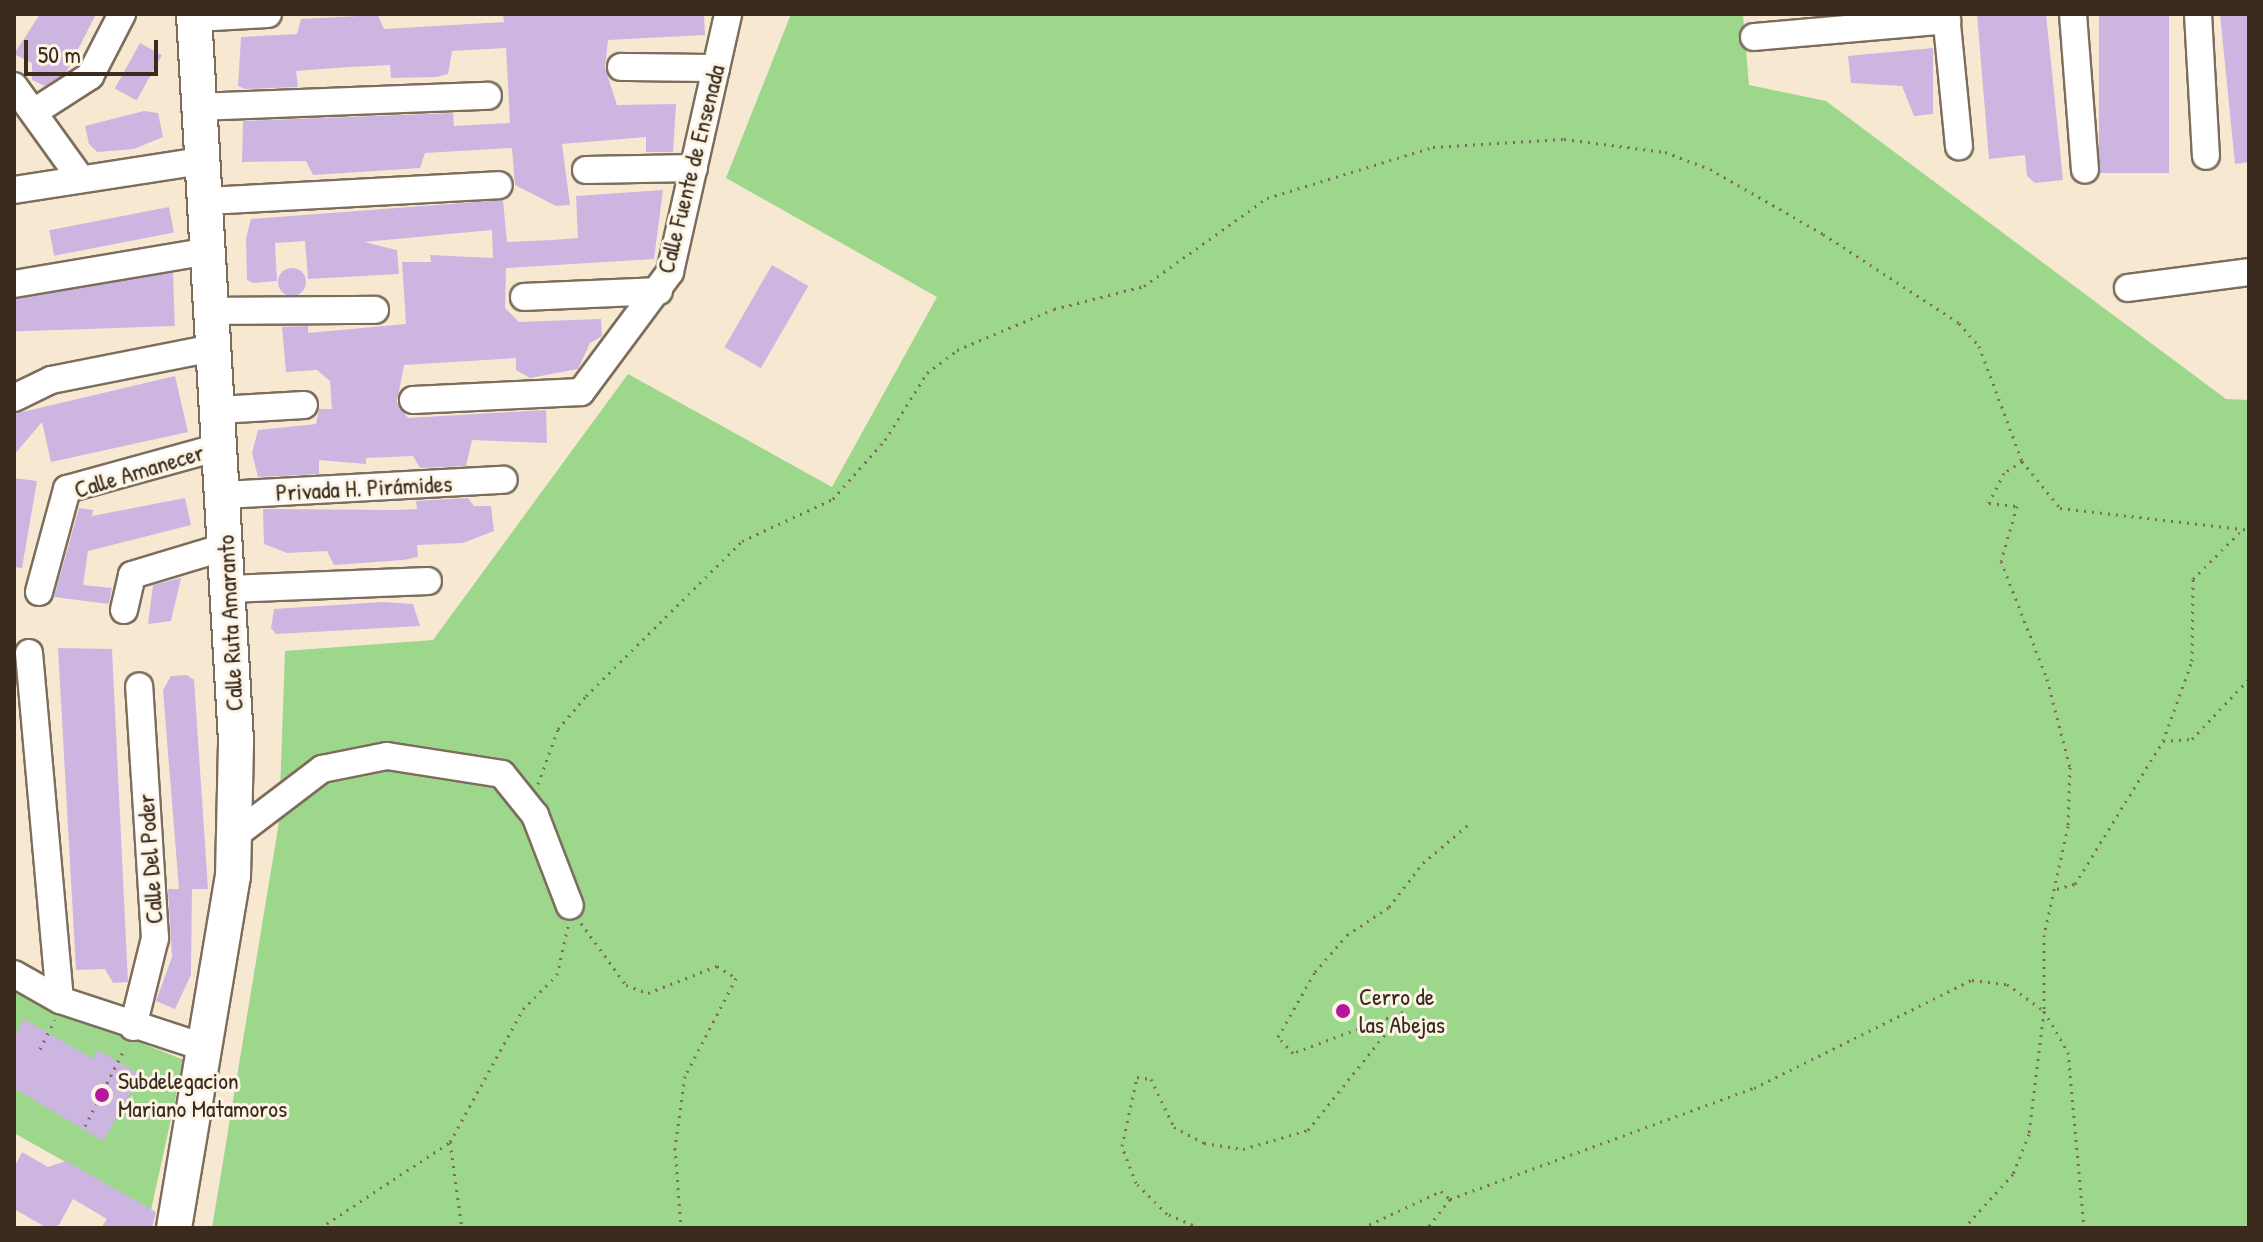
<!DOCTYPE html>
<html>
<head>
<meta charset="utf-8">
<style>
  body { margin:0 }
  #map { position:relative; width:2263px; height:1242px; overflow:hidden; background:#f7e9d1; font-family:"Patrick Hand",sans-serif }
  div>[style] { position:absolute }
  .green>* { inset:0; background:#9dd78b }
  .building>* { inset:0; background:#cdb5e2; transform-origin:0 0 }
  .round { border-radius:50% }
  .path>* { height:3px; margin-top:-1.5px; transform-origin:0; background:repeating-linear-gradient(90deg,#7d6d5d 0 2px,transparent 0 8px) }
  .roads { filter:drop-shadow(2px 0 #7d6d5d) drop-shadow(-2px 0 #7d6d5d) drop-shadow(0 2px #7d6d5d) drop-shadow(0 -2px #7d6d5d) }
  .minor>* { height:26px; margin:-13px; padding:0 13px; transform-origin:13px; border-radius:13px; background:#fff }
  .major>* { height:34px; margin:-17px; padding:0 17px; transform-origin:17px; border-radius:17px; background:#fff }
  .dots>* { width:22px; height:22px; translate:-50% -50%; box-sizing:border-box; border:4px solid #fcf5e5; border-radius:50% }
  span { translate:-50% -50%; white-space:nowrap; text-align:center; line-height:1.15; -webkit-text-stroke:6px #fcf5e5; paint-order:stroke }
  .street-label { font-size:24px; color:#3b2a1e }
  .poi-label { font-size:24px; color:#3b2a1e }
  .left { translate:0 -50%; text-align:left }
  .frame { position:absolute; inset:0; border:16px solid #3b2a1e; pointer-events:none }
  .scale { position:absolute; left:24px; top:40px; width:134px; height:36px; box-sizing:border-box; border:4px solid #3b2a1e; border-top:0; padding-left:10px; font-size:24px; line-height:28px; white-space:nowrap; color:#3b2a1e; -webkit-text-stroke:6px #fcf5e5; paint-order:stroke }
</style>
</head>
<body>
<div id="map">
  <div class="green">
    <i style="clip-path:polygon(791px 14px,1743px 14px,1749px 85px,1826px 101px,2226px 399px,2249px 400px,2249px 1228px,212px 1228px,279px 822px,285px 651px,433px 640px,628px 374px,832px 487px,937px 297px,726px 178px)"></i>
    <i style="clip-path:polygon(14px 992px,184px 1060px,151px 1210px,14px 1133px)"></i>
  </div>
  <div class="building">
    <i style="clip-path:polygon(40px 14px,96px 14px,66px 73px,45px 86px,32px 80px,32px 63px,14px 54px)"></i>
    <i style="clip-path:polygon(503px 14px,704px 14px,705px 35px,608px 40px,605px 68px,617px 105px,676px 104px,673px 152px,646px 152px,646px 137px,562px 144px,570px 205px,556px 206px,515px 185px,512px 148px,425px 153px,420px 168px,313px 175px,306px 161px,242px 162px,243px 121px,453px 113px,454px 126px,510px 123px,506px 48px,452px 51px,448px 74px,436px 77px,391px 78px,390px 65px,349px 67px,296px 71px,298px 87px,245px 89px,238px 86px,241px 37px,297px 34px,301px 19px,378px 15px,384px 29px,504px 22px)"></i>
    <i style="clip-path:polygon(1977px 14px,2046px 14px,2063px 180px,2035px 183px,2027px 176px,2025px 155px,1989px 159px)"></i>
    <i style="left:2099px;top:14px;width:70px;height:159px"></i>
    <i style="clip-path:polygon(2220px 14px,2249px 14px,2249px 162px,2235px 164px)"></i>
    <i style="left:140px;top:43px;width:25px;height:52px;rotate:29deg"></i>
    <i style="clip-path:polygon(1933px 48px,1933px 114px,1914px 116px,1902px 86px,1851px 83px,1848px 56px)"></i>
    <i style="clip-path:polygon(144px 111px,158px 113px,163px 137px,134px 149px,97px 152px,89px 144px,85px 126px)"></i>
    <i style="clip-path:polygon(663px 190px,654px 259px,506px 268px,505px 308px,519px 322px,601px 319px,602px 336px,590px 343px,578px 369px,530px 378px,516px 370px,516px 358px,404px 365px,397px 402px,408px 418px,546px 410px,547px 443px,472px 440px,466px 466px,420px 468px,413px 456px,366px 458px,366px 464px,319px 460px,319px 474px,258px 477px,252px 453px,258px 430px,316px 424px,319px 409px,332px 409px,330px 381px,317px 370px,286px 372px,282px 327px,308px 326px,308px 333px,406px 324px,402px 262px,431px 262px,430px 255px,493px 258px,492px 230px,364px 242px,397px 250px,399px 274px,308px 279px,305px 241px,275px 243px,277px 281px,253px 283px,247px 280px,246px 238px,251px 219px,503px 200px,507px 242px,552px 240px,578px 238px,576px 196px)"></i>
    <i style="left:169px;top:207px;width:26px;height:122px;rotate:79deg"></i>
    <i style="left:772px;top:265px;width:42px;height:95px;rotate:30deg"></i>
    <i class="round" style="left:278px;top:268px;width:28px;height:28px"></i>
    <i style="left:173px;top:273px;width:53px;height:162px;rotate:88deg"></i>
    <i style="clip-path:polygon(175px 376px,188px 432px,51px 462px,42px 422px,14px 455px,14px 414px)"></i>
    <i style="clip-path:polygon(14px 478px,37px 481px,22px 568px,14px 567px)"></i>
    <i style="clip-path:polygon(185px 498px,191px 525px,88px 551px,83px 585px,112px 588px,109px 604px,54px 597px,79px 508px,93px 510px,92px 516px)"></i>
    <i style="clip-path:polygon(468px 498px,474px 506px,491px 506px,494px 531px,463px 543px,417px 545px,418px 557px,403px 560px,334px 565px,327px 551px,287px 553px,264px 544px,263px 509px,399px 510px,417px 509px,416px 501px)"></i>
    <i style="clip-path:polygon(181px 578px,171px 621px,148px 624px,153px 585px)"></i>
    <i style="clip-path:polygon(383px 602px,413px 604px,420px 626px,276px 634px,271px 628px,274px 609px)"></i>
    <i style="clip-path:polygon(58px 648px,112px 649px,128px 982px,113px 983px,105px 969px,76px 970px)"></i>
    <i style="clip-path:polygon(187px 675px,194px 680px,208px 889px,192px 889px,191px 975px,175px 1009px,156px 1001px,172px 957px,168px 889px,179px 889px,163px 690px,171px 676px)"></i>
    <i style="clip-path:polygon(24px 1019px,93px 1059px,98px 1050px,141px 1075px,103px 1141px,14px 1088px,14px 1037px)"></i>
    <i style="clip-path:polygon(22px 1152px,48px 1167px,66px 1161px,156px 1212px,152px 1228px,101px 1228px,107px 1219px,73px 1199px,59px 1225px,47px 1228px,14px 1209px,14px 1168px)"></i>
  </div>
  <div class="path">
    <i style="left:2022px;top:461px;width:60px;rotate:51deg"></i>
    <i style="left:2060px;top:508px;width:190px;rotate:6.6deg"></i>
    <i style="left:2163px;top:741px;width:29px;rotate:-4deg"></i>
    <i style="left:2192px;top:739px;width:83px;rotate:-46.5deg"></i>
    <i style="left:538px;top:784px;width:59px;rotate:-70deg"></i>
    <i style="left:558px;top:729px;width:43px;rotate:-49.7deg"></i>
    <i style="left:586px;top:696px;width:220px;rotate:-44.8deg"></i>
    <i style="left:742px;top:541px;width:100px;rotate:-24.8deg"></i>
    <i style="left:833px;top:499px;width:79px;rotate:-48.6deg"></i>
    <i style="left:885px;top:440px;width:79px;rotate:-57.9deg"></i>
    <i style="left:927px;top:373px;width:38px;rotate:-37deg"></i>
    <i style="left:957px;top:350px;width:105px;rotate:-22.9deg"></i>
    <i style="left:1054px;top:309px;width:93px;rotate:-14.3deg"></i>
    <i style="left:1144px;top:286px;width:151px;rotate:-35.6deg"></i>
    <i style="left:1267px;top:198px;width:174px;rotate:-17.1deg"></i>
    <i style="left:1433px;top:147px;width:131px;rotate:-3.5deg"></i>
    <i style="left:1564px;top:139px;width:102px;rotate:7.3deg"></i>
    <i style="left:1665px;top:152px;width:48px;rotate:20.7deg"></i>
    <i style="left:1710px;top:169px;width:130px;rotate:29.9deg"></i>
    <i style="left:1823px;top:234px;width:163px;rotate:33.2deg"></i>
    <i style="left:1959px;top:323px;width:30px;rotate:49deg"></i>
    <i style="left:1979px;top:346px;width:123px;rotate:69.5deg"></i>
    <i style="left:2022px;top:461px;width:22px;rotate:146deg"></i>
    <i style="left:2004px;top:473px;width:34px;rotate:117deg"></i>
    <i style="left:1989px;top:503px;width:28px;rotate:6deg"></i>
    <i style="left:2017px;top:506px;width:57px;rotate:106.2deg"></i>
    <i style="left:2001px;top:561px;width:127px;rotate:68.7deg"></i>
    <i style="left:2047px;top:679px;width:91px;rotate:75.4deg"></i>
    <i style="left:2070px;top:767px;width:59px;rotate:91.9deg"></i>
    <i style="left:2068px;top:826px;width:112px;rotate:102.4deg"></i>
    <i style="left:2044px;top:935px;width:76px;rotate:90deg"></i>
    <i style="left:2044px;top:1011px;width:124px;rotate:97deg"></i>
    <i style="left:2029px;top:1134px;width:43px;rotate:111.8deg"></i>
    <i style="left:2013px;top:1174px;width:73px;rotate:132.2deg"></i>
    <i style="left:2057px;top:889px;width:19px;rotate:-16deg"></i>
    <i style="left:2075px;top:884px;width:168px;rotate:-58.4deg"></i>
    <i style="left:2163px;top:741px;width:85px;rotate:-70.1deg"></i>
    <i style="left:2192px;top:661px;width:82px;rotate:-89.3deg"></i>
    <i style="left:2193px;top:579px;width:71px;rotate:-45deg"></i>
    <i style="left:581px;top:923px;width:77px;rotate:54deg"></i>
    <i style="left:626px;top:985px;width:23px;rotate:20deg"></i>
    <i style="left:648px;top:993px;width:74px;rotate:-21.4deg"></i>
    <i style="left:717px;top:966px;width:22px;rotate:32deg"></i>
    <i style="left:736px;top:978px;width:110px;rotate:117.5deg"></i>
    <i style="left:685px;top:1076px;width:73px;rotate:97.9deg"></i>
    <i style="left:675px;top:1148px;width:80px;rotate:85.7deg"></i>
    <i style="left:40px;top:1049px;width:33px;rotate:-63deg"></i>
    <i style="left:85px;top:1126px;width:88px;rotate:-62.9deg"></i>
    <i style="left:450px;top:1142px;width:152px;rotate:-61.2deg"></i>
    <i style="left:523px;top:1009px;width:48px;rotate:-45deg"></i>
    <i style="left:557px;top:975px;width:50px;rotate:-77.3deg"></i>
    <i style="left:1450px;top:1199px;width:324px;rotate:-20.1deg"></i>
    <i style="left:1754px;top:1088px;width:243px;rotate:-26.4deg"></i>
    <i style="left:1972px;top:980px;width:35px;rotate:7deg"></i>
    <i style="left:2007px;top:984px;width:46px;rotate:36.1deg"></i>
    <i style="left:2044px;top:1011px;width:48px;rotate:59.7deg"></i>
    <i style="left:2068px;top:1052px;width:177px;rotate:84.8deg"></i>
    <i style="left:320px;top:1228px;width:156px;rotate:-33.5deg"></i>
    <i style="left:450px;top:1142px;width:87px;rotate:82.1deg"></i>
    <i style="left:1200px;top:1228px;width:36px;rotate:-157deg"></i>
    <i style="left:1167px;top:1214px;width:44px;rotate:-135deg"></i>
    <i style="left:1136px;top:1183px;width:40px;rotate:-111deg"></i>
    <i style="left:1122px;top:1146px;width:71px;rotate:-77.7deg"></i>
    <i style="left:1137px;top:1077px;width:14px;rotate:8deg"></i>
    <i style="left:1151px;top:1079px;width:53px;rotate:64.4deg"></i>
    <i style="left:1174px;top:1127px;width:34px;rotate:28deg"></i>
    <i style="left:1204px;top:1143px;width:39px;rotate:9deg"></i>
    <i style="left:1243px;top:1149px;width:68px;rotate:-16.3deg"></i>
    <i style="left:1308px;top:1130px;width:151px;rotate:-51.2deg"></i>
    <i style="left:1403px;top:1012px;width:117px;rotate:159.6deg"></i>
    <i style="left:1293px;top:1053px;width:22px;rotate:-133deg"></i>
    <i style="left:1278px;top:1037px;width:75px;rotate:-60.4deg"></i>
    <i style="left:1315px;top:972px;width:49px;rotate:-49.1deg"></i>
    <i style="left:1347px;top:935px;width:50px;rotate:-33.7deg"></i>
    <i style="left:1389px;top:907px;width:56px;rotate:-52.3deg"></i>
    <i style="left:1423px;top:863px;width:60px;rotate:-40.3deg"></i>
    <i style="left:1362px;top:1228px;width:87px;rotate:-25.1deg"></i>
    <i style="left:1441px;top:1191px;width:12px;rotate:42deg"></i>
    <i style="left:1450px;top:1199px;width:37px;rotate:128deg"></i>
  </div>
  <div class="roads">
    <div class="minor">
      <i style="left:1946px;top:14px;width:133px;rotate:84.4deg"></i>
      <i style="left:2073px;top:14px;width:156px;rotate:85.6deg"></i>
      <i style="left:2198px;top:14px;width:142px;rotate:86.8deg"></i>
      <i style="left:194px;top:18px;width:74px;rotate:-3.1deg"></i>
      <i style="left:1754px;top:37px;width:194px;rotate:-5deg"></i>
      <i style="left:621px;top:67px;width:95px;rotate:0.6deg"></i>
      <i style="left:14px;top:86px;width:115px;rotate:54.2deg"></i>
      <i style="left:196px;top:107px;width:292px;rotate:-2.2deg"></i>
      <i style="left:34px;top:112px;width:67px;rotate:-32.7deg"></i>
      <i style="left:90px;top:76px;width:70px;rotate:-62.7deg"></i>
      <i style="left:586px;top:170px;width:108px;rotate:-1.1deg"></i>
      <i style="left:14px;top:190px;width:190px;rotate:-8.8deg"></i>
      <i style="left:206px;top:201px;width:293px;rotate:-3.1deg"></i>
      <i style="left:14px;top:284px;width:198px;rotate:-9.6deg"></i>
      <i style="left:2128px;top:288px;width:122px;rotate:-7.5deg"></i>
      <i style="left:524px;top:297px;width:135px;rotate:-2.5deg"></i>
      <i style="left:212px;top:311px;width:163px;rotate:-0.4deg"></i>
      <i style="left:14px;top:398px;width:41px;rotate:-25.9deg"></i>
      <i style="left:51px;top:380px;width:165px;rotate:-11.2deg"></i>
      <i style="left:413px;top:400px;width:168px;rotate:-2.7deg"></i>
      <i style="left:581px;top:392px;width:149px;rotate:-53.4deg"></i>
      <i style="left:670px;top:272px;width:264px;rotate:-77.3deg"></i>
      <i style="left:218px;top:410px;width:86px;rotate:-3.3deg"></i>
      <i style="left:223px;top:495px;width:281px;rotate:-3.1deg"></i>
      <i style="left:229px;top:589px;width:199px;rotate:-2.3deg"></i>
      <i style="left:39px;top:592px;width:107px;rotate:-74.8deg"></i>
      <i style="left:67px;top:489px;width:159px;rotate:-15.4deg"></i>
      <i style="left:124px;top:610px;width:36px;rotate:-77deg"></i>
      <i style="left:132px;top:575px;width:97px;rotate:-16.8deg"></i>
      <i style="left:29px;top:653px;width:348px;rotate:84.9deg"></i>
      <i style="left:234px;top:836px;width:111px;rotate:-37.3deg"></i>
      <i style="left:322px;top:769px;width:66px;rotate:-11.3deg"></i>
      <i style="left:387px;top:756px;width:116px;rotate:8.9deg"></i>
      <i style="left:502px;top:774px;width:53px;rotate:51.2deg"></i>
      <i style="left:535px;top:815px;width:97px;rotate:69deg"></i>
      <i style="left:14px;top:974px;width:53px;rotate:29.5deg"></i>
      <i style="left:60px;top:1000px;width:154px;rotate:18.2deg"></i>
      <i style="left:133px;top:1027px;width:92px;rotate:-76.1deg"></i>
      <i style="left:155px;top:938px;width:252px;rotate:-93.6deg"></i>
    </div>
    <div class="major">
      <i style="left:174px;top:1228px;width:357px;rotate:-80.5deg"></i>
      <i style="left:233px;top:876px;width:135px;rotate:-88.7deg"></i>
      <i style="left:236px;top:741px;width:728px;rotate:-93.31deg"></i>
    </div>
  </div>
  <div class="dots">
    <i style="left:1343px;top:1011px;background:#b5179e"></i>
    <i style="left:102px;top:1095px;background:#b5179e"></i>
  </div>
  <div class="street-label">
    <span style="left:691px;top:169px;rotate:-76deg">Calle Fuente de Ensenada</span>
    <span style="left:139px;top:471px;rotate:-17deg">Calle Amanecer</span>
    <span style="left:364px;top:488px;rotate:-3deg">Privada H. Pirámides</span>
    <span style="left:230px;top:623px;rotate:-93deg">Calle Ruta Amaranto</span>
    <span style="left:150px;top:859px;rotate:-94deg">Calle Del Poder</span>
  </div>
  <div class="poi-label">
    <span class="left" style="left:1359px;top:1011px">Cerro de<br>las Abejas</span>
    <span class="left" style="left:118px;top:1095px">Subdelegacion<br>Mariano Matamoros</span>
  </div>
  <div class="frame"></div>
  <div class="scale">50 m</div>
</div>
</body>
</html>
